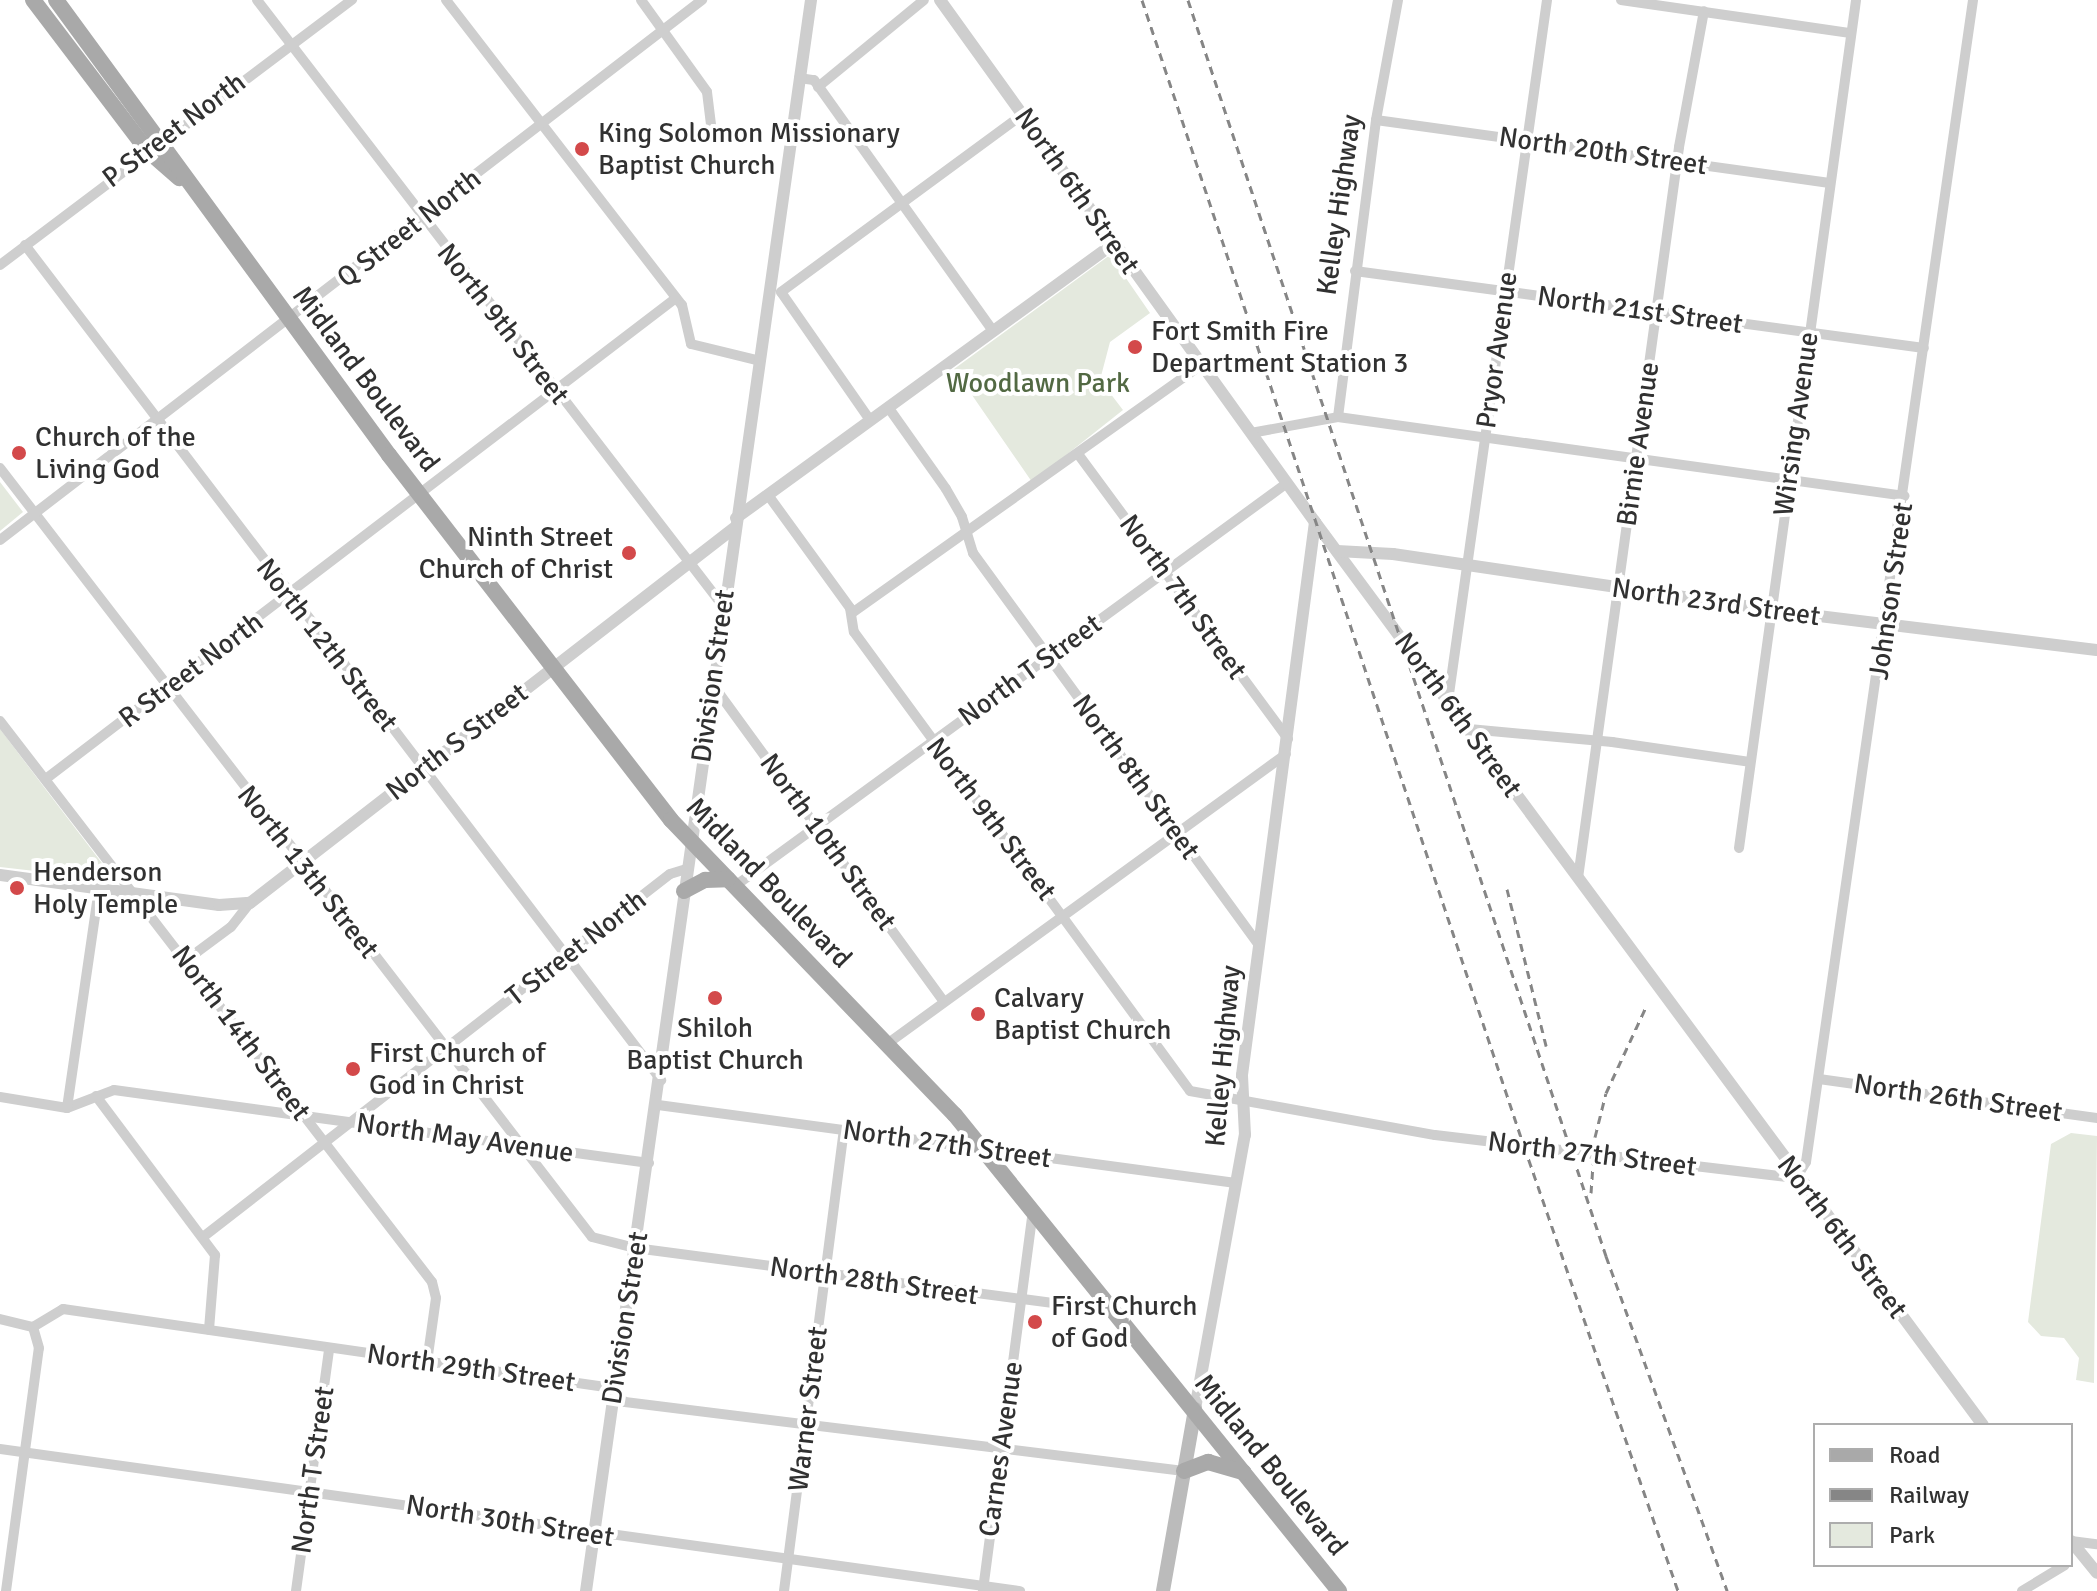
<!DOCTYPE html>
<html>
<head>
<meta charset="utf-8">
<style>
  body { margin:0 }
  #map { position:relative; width:2097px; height:1591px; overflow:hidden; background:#fff; font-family:Signika,sans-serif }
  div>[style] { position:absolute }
  .green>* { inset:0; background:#e4e9de }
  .minor>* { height:10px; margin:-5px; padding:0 5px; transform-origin:5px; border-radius:5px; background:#cecece }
  .tertiary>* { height:12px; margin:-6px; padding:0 6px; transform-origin:6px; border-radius:6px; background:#cecece }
  .secondary>* { height:14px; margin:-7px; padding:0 7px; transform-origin:7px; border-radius:7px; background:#bbb }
  .primary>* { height:16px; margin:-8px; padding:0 8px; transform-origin:8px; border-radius:8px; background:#a9a9a9 }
  .rail>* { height:3px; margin-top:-1.5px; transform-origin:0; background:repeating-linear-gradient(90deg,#868686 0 8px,transparent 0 14px) }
  .dots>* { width:22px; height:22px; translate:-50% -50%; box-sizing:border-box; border:4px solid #fff; border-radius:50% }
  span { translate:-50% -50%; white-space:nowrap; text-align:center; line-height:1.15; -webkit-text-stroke:8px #fff; paint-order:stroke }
  .street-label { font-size:28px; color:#313131 }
  .poi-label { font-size:28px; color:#313131 }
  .left { translate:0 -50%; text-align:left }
  .right { translate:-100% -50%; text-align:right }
  .park-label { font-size:28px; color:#526943 }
  .legend { position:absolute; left:1813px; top:1423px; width:260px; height:144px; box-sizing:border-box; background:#fff; border:2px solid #adadad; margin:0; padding:10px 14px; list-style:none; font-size:24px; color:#313131 }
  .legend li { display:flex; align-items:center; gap:16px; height:40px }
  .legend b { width:40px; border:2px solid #adadad }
</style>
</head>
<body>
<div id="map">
  <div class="green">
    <i style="clip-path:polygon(1110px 255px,1150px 313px,1110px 342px,1100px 380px,1123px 410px,1032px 482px,954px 369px)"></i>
    <i style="clip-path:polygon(0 482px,23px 512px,0 531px)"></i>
    <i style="clip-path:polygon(0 729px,50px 795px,111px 875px,96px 878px,0 867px)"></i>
    <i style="clip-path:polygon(2071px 1133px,2097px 1136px,2094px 1383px,2076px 1380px,2079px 1358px,2064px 1338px,2041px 1336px,2028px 1322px,2051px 1144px)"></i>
  </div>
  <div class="minor">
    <i style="left:257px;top:0;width:764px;rotate:52.44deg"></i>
    <i style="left:446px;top:0;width:386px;rotate:52.3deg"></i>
    <i style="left:682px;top:305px;width:40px;rotate:77deg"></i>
    <i style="left:691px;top:344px;width:71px;rotate:13.8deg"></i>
    <i style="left:641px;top:0;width:113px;rotate:54.3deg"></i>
    <i style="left:707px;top:92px;width:38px;rotate:83deg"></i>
    <i style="left:1621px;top:0;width:232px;rotate:8.2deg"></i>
    <i style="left:799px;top:78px;width:15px;rotate:8deg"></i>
    <i style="left:814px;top:80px;width:308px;rotate:54.5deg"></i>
    <i style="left:818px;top:87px;width:137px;rotate:-39.4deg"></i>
    <i style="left:1376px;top:120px;width:458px;rotate:7.9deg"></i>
    <i style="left:25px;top:245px;width:1050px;rotate:52.7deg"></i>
    <i style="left:0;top:265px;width:441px;rotate:-37deg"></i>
    <i style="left:1355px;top:271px;width:574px;rotate:7.71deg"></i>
    <i style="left:781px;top:292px;width:300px;rotate:-36.3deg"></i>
    <i style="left:781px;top:292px;width:156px;rotate:55.2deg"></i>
    <i style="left:888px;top:407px;width:100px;rotate:54.7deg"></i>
    <i style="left:946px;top:489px;width:32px;rotate:60deg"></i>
    <i style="left:962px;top:517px;width:38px;rotate:73deg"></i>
    <i style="left:973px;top:553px;width:485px;rotate:53.9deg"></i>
    <i style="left:1338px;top:417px;width:299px;rotate:-82.7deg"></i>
    <i style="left:1376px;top:120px;width:122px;rotate:-79.6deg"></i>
    <i style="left:1251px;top:433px;width:88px;rotate:-10.4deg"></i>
    <i style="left:1338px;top:417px;width:572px;rotate:7.93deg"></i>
    <i style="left:1078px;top:454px;width:354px;rotate:53.6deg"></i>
    <i style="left:0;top:468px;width:970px;rotate:52.41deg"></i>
    <i style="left:592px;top:1237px;width:44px;rotate:14.3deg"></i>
    <i style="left:635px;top:1248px;width:482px;rotate:7.5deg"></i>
    <i style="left:768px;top:495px;width:140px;rotate:54deg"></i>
    <i style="left:850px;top:608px;width:24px;rotate:81deg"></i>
    <i style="left:854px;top:632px;width:569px;rotate:53.79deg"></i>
    <i style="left:1190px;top:1091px;width:249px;rotate:10.2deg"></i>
    <i style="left:1435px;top:1135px;width:364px;rotate:6.8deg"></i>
    <i style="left:1796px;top:1178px;width:19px;rotate:-58deg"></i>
    <i style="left:1806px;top:1162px;width:1174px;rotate:-81.82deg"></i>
    <i style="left:0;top:540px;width:886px;rotate:-37.57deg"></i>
    <i style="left:852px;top:613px;width:430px;rotate:-35.4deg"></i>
    <i style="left:713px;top:685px;width:392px;rotate:53.9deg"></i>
    <i style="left:1448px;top:701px;width:708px;rotate:-81.96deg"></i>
    <i style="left:0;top:721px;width:708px;rotate:52.4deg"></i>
    <i style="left:432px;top:1282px;width:16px;rotate:76deg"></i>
    <i style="left:436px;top:1298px;width:65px;rotate:98deg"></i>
    <i style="left:1469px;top:729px;width:144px;rotate:5.2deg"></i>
    <i style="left:1612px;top:742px;width:139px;rotate:8.2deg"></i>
    <i style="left:47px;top:778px;width:791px;rotate:-37.35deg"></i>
    <i style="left:1739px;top:848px;width:856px;rotate:-82.14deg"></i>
    <i style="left:1578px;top:878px;width:738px;rotate:-82.13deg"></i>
    <i style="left:1679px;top:147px;width:138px;rotate:-79.6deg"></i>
    <i style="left:735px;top:886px;width:683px;rotate:-36.13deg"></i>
    <i style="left:185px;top:961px;width:57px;rotate:-36.5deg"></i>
    <i style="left:231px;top:927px;width:31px;rotate:-52deg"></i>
    <i style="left:887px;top:1044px;width:493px;rotate:-36deg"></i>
    <i style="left:1819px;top:1079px;width:281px;rotate:8deg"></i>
    <i style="left:96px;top:1096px;width:199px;rotate:53.2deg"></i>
    <i style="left:215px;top:1255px;width:75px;rotate:94.6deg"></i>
    <i style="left:0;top:1097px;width:68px;rotate:9.3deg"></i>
    <i style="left:67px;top:1108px;width:50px;rotate:-21deg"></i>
    <i style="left:114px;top:1090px;width:540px;rotate:7.77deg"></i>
    <i style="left:658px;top:1105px;width:583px;rotate:7.69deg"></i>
    <i style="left:67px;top:1108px;width:222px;rotate:-81.7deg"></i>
    <i style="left:203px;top:1237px;width:591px;rotate:-37.86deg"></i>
    <i style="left:670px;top:874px;width:17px;rotate:-17deg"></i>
    <i style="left:0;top:1319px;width:34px;rotate:14deg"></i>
    <i style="left:33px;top:1327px;width:35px;rotate:-31deg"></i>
    <i style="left:63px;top:1309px;width:548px;rotate:8.19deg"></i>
    <i style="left:605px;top:1387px;width:25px;rotate:37deg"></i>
    <i style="left:625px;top:1402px;width:563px;rotate:7.04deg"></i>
    <i style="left:0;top:1449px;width:1030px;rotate:7.93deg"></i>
    <i style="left:2071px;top:1541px;width:26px;rotate:7deg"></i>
    <i style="left:983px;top:1590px;width:382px;rotate:-82.5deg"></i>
    <i style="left:6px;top:1591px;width:245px;rotate:-82.3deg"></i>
    <i style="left:39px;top:1348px;width:22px;rotate:-106deg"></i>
    <i style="left:296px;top:1591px;width:244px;rotate:-82.2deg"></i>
    <i style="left:784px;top:1591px;width:464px;rotate:-82.6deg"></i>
    <i style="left:2022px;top:1591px;width:50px;rotate:-31.2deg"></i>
  </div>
  <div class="tertiary">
    <i style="left:940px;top:0;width:643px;rotate:54.31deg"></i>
    <i style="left:1315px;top:522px;width:1123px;rotate:53.51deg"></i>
    <i style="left:736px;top:518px;width:467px;rotate:-36deg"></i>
    <i style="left:1337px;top:551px;width:56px;rotate:3.1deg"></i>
    <i style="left:1393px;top:554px;width:381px;rotate:8.4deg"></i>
    <i style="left:1770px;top:610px;width:329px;rotate:7deg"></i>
    <i style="left:0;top:875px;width:221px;rotate:7.8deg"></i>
    <i style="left:219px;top:905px;width:31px;rotate:-4deg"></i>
    <i style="left:250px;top:903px;width:612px;rotate:-37.77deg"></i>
    <i style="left:1195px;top:1409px;width:279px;rotate:-79.7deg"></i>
    <i style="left:1245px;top:1135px;width:60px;rotate:-92.9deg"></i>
    <i style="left:1242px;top:1075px;width:558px;rotate:-82.48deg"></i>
    <i style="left:2071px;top:1541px;width:41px;rotate:50.9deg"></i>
    <i style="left:586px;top:1591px;width:1607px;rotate:-81.95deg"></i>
  </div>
  <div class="secondary">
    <i style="left:1163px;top:1591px;width:185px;rotate:-80deg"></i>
  </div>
  <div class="primary">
    <i style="left:33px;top:0;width:188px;rotate:52.8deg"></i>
    <i style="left:147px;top:150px;width:43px;rotate:41.2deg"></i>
    <i style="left:56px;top:0;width:564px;rotate:53.8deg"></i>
    <i style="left:389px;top:455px;width:461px;rotate:52.3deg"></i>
    <i style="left:671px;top:820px;width:409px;rotate:46.1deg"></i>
    <i style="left:955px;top:1115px;width:612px;rotate:51.11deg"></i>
    <i style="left:684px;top:891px;width:24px;rotate:-28deg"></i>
    <i style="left:705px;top:880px;width:23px;rotate:-2deg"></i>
    <i style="left:1184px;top:1471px;width:26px;rotate:-21deg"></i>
    <i style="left:1208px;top:1462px;width:37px;rotate:16deg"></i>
  </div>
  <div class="rail">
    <i style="left:1142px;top:0;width:1208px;rotate:71.57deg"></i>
    <i style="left:1524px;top:1146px;width:471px;rotate:70.9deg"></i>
    <i style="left:1188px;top:0;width:1324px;rotate:71.59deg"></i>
    <i style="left:1606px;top:1256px;width:356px;rotate:70.1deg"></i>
    <i style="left:1507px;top:889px;width:162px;rotate:76deg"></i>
    <i style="left:1591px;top:1193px;width:56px;rotate:-85.9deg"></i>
    <i style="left:1595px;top:1137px;width:45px;rotate:-76deg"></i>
    <i style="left:1606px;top:1093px;width:95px;rotate:-65.1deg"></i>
  </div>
  <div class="dots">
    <i style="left:582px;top:149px;background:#d3494a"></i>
    <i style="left:1135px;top:347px;background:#d3494a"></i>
    <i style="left:19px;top:453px;background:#d3494a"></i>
    <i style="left:629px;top:553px;background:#d3494a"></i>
    <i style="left:17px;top:888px;background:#d3494a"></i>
    <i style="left:715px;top:998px;background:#d3494a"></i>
    <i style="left:978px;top:1014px;background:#d3494a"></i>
    <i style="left:353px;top:1069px;background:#d3494a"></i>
    <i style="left:1035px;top:1322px;background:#d3494a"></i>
  </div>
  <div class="street-label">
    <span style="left:174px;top:130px;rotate:-37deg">P Street North</span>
    <span style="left:1603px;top:151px;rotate:8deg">North 20th Street</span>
    <span style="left:1077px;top:191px;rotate:55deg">North 6th Street</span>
    <span style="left:1339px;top:205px;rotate:-82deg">Kelley Highway</span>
    <span style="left:409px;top:228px;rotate:-38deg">Q Street North</span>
    <span style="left:1640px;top:310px;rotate:8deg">North 21st Street</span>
    <span style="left:503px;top:324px;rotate:52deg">North 9th Street</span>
    <span style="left:1497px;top:350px;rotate:-82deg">Pryor Avenue</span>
    <span style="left:366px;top:379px;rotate:53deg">Midland Boulevard</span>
    <span style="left:1796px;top:424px;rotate:-82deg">Wirsing Avenue</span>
    <span style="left:1638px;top:444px;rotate:-82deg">Birnie Avenue</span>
    <span style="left:1891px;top:591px;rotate:-82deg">Johnson Street</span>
    <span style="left:1183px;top:597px;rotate:54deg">North 7th Street</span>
    <span style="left:1716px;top:602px;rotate:8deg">North 23rd Street</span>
    <span style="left:327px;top:645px;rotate:52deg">North 12th Street</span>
    <span style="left:191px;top:670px;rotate:-37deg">R Street North</span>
    <span style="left:1030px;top:670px;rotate:-36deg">North T Street</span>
    <span style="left:713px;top:676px;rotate:-82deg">Division Street</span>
    <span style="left:1458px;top:715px;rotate:54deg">North 6th Street</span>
    <span style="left:457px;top:742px;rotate:-38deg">North S Street</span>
    <span style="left:1136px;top:777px;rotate:54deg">North 8th Street</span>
    <span style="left:991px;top:819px;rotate:53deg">North 9th Street</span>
    <span style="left:828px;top:842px;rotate:54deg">North 10th Street</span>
    <span style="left:308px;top:872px;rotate:52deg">North 13th Street</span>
    <span style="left:769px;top:883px;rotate:46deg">Midland Boulevard</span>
    <span style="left:576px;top:948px;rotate:-38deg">T Street North</span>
    <span style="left:241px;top:1033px;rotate:53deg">North 14th Street</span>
    <span style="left:1223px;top:1056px;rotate:-85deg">Kelley Highway</span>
    <span style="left:1958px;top:1098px;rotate:8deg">North 26th Street</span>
    <span style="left:465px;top:1138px;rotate:8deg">North May Avenue</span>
    <span style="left:947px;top:1144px;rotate:8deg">North 27th Street</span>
    <span style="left:1592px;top:1154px;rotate:7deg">North 27th Street</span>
    <span style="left:1842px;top:1237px;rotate:53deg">North 6th Street</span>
    <span style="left:874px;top:1281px;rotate:8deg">North 28th Street</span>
    <span style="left:625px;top:1318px;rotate:-81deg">Division Street</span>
    <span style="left:471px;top:1368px;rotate:8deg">North 29th Street</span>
    <span style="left:808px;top:1409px;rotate:-83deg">Warner Street</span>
    <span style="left:1001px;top:1449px;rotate:-82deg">Carnes Avenue</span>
    <span style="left:1271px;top:1465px;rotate:51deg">Midland Boulevard</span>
    <span style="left:313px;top:1470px;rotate:-82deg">North T Street</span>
    <span style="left:510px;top:1521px;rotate:9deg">North 30th Street</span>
  </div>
  <div class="poi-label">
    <span class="left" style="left:598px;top:149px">King Solomon Missionary<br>Baptist Church</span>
    <span class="left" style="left:1151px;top:347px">Fort Smith Fire<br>Department Station 3</span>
    <span class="left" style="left:35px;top:453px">Church of the<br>Living God</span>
    <span class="right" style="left:613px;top:553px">Ninth Street<br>Church of Christ</span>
    <span class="left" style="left:33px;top:888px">Henderson<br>Holy Temple</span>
    <span class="left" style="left:994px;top:1014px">Calvary<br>Baptist Church</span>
    <span style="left:715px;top:1044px">Shiloh<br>Baptist Church</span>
    <span class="left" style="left:369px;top:1069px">First Church of<br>God in Christ</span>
    <span class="left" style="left:1051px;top:1322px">First Church<br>of God</span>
  </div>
  <div class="park-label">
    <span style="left:1038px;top:383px">Woodlawn Park</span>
  </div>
  <ul class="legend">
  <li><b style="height:10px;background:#a9a9a9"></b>Road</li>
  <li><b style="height:10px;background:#868686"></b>Railway</li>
  <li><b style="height:22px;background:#e4e9de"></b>Park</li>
  </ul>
</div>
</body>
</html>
